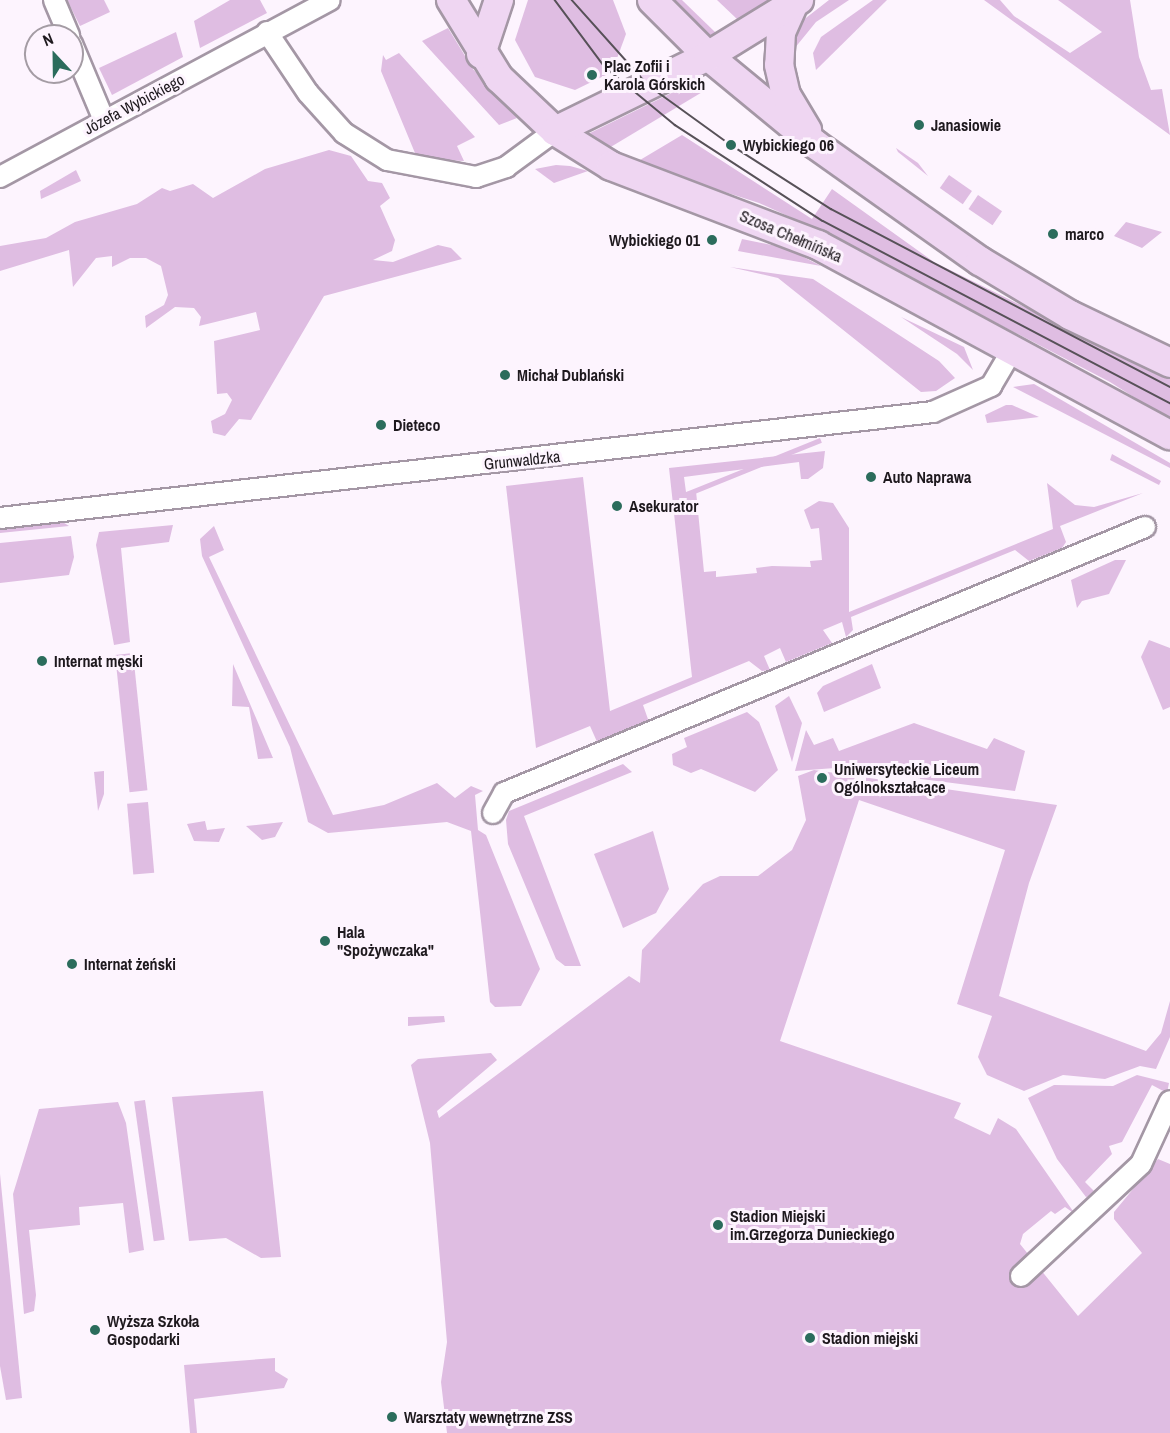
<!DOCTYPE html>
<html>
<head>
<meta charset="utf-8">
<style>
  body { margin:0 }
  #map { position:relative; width:1170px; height:1433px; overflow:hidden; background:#fdf4fe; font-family:"Archivo Narrow",sans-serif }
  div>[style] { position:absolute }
  .green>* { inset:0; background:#dfbde2; transform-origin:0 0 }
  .roads { filter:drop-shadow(2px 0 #a497a5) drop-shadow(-2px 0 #a497a5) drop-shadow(0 2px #a497a5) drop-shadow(0 -2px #a497a5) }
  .street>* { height:20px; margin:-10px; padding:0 10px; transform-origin:10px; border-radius:10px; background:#fff }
  .secondary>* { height:28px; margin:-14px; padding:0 14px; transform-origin:14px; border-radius:14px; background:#efd6f2 }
  .tram>* { height:1.5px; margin:-0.75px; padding:0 0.75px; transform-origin:0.75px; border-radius:0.75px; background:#575158 }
  .dots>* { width:16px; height:16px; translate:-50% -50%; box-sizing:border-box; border:3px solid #fdf4fe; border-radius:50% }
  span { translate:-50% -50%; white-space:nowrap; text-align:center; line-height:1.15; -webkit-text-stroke:6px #fdf4fe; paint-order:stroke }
  .poi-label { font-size:16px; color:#1e191e; font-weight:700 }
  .left { translate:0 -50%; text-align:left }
  .right { translate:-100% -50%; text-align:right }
  .street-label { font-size:16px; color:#1e191e }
  .north { position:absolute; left:24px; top:24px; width:60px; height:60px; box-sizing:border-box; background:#fdf4fe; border:2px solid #a49ca4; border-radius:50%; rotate:338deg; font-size:16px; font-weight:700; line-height:24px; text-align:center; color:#1e191e }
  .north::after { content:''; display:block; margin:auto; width:21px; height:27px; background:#2b6c5c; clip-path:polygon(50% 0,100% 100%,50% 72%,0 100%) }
</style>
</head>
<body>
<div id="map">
  <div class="green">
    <i style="clip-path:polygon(67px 0,104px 0,110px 12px,80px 26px)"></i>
    <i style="clip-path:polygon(230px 0,260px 0,267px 13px,200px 48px,194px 21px)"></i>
    <i style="clip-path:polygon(528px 0,613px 0,626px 34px,612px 72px,575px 90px,535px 77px,515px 40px)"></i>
    <i style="clip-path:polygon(672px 0,682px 0,716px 33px,711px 37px)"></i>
    <i style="clip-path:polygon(717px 0,771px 0,738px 20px)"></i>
    <i style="clip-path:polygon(829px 0,849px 0,816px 22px,794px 49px,792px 39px,802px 21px)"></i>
    <i style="clip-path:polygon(873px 0,887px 0,816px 70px,813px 53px,821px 37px)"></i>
    <i style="clip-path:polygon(984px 0,1000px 0,1014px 16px,1070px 53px,1102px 32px,1058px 0,1130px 0,1139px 57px,1151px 90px,1162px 89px,1170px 135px)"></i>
    <i style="clip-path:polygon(448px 28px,473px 69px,517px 118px,499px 125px,422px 41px)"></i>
    <i style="clip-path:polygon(176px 32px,183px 57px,112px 95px,99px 68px)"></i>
    <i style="clip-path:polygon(399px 53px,475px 137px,457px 146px,464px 161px,421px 159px,415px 153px,381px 71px,383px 55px,386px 60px)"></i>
    <i style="clip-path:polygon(696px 81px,704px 91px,609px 148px,588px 134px)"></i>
    <i style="clip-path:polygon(682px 135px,812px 219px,832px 189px,934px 262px,1170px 379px,1170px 420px,1110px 382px,812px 227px,759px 203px,635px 163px)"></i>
    <i style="clip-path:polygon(896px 148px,918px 163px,928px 176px,898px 152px)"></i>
    <i style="clip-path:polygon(329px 150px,351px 156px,368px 181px,382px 183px,390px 198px,380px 206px,395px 240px,392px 251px,373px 260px,393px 262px,438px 245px,451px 248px,462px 259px,324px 296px,251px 420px,239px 419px,225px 436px,213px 433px,211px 421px,225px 414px,232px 400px,227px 393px,217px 394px,214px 341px,260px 330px,256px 312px,199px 326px,201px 317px,194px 308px,175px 307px,146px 328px,145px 316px,164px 305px,168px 295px,161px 266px,146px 258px,130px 258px,112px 267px,112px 256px,96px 258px,73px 287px,69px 250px,0 271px,0 246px,46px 238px,75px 222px,137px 204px,162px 188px,170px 191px,193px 184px,213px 198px,265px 169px)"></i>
    <i style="clip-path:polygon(556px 165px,570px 166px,588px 171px,554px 183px,535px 169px)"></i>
    <i style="clip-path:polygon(76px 170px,81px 181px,41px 199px,40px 191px)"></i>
    <i style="left:949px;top:175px;width:28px;height:16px;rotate:35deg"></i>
    <i style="left:978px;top:195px;width:29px;height:17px;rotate:34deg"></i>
    <i style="clip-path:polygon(1126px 222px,1162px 232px,1142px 248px,1114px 236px)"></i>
    <i style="clip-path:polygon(742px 239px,786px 248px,821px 266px,738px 251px)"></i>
    <i style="clip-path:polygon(730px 267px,813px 279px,939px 361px,955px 378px,936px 391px,921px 392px,778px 278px)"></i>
    <i style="clip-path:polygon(901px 317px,964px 347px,973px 370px,957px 354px)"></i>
    <i style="clip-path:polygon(1034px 384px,1170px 463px,1170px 468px,1013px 387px)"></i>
    <i style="clip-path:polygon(1006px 405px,1012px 405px,1039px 417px,987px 423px,985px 415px)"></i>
    <i style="clip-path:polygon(887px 406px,888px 409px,782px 422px,784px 418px)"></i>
    <i style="left:820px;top:438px;width:5px;height:157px;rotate:68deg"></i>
    <i style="clip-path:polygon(825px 451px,823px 468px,808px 479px,801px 479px,799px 462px,684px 477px,686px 492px,696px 491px,704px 572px,716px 571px,716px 577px,757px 573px,756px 568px,772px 566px,811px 567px,810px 561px,822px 560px,819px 528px,811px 529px,804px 510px,819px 501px,833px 503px,849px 528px,849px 612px,1053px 529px,1047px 483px,1075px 505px,1094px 507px,1143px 493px,1060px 526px,1066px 542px,1062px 548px,1029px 561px,1015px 550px,851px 617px,853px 630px,846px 637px,842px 622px,823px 630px,832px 643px,786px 662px,780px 648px,764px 656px,770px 670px,762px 671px,749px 661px,643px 705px,649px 722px,598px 744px,590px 726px,536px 748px,506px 486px,583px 477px,610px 711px,692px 677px,669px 468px)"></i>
    <i style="clip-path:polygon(1112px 454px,1161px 481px,1159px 485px,1110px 460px)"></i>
    <i style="clip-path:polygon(61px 521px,69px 526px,0 533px,0 528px)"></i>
    <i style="clip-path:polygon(173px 525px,169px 542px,121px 548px,130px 642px,114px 645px,96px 545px,99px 532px)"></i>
    <i style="clip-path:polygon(214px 526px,224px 550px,209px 557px,333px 815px,384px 805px,437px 783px,455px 798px,471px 786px,483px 791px,475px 795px,478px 830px,486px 835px,540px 969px,521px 1006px,495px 1007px,490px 1002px,471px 831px,447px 822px,328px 833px,308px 822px,290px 747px,202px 556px,200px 539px)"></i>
    <i style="clip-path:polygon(71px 536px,74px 557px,69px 575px,0 583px,0 543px)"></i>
    <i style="clip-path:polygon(1115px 560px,1126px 560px,1109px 594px,1082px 601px,1077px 608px,1071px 580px)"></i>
    <i style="clip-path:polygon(1149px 640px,1170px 648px,1170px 707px,1163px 710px,1141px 657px)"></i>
    <i style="left:133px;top:653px;width:138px;height:18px;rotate:84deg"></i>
    <i style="clip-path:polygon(233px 664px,273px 758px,258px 759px,249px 707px,232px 706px)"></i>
    <i style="clip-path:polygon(872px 664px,881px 688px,824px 712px,817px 693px,823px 686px)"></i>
    <i style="clip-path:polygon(789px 696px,802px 723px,792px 762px,775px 706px)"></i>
    <i style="clip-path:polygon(747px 712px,759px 722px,778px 770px,755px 792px,701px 769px,691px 773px,673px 765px,672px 754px,687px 747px,684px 738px)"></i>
    <i style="clip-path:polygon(914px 723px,987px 749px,994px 738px,1025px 751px,1015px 791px,835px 768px,795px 771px,806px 730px,814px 745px,833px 738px,839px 751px)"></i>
    <i style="clip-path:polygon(623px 764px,632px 772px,524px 816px,581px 966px,565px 966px,556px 959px,508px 844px,506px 820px,509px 811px)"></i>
    <i style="clip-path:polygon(814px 770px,1057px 805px,1029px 883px,999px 996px,1146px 1051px,1161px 1033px,1170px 1001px,1170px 1037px,1156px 1069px,1140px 1066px,1105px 1079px,1063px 1075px,1024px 1091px,987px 1075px,978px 1057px,992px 1016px,957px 1004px,1005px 850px,859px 800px,780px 1041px,961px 1103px,954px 1118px,990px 1135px,998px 1118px,1016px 1129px,1075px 1214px,1065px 1207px,1055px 1214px,1051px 1211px,1023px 1234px,1020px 1244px,1078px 1316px,1142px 1253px,1114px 1219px,1114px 1212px,1158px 1159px,1170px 1164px,1170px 1433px,447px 1433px,441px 1382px,447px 1342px,430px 1143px,411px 1065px,418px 1059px,491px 1053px,497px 1060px,437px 1111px,439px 1118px,629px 976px,640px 983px,642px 950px,703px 884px,720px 876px,758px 876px,792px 850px,806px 820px,798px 776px)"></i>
    <i style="clip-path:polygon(104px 771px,104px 794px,98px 811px,94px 772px)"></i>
    <i style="left:148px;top:802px;width:71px;height:21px;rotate:85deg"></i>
    <i style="clip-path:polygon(205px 821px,207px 830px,225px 828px,219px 842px,194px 841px,187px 824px)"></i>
    <i style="clip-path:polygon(283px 822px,275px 837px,262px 840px,246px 826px)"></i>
    <i style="clip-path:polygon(653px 831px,669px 889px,656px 913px,623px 928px,594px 854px)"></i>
    <i style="clip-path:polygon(444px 1016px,445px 1022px,408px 1026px,408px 1017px)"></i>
    <i style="clip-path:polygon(1137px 1075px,1169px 1083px,1167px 1093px,1152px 1085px,1122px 1142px,1109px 1146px,1112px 1154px,1085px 1182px,1097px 1194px,1086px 1197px,1057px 1159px,1028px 1098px,1054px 1085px,1113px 1086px)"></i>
    <i style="clip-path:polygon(263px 1091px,281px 1257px,261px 1258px,226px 1238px,189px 1241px,172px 1097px)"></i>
    <i style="left:145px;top:1100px;width:141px;height:11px;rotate:82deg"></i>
    <i style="clip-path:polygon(118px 1102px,126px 1123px,144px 1250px,129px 1253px,123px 1203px,79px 1207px,80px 1225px,29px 1230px,36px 1295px,34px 1311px,24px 1314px,13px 1194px,39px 1109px)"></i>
    <i style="clip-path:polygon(0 1174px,22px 1398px,6px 1400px,0 1366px)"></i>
    <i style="clip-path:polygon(275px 1358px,275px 1371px,288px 1379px,284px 1388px,194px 1399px,197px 1433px,190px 1433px,184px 1365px)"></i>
  </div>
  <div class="roads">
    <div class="street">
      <i style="left:54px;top:0;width:39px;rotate:67deg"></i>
      <i style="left:267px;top:32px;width:73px;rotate:56.1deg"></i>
      <i style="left:308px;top:93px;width:54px;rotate:48deg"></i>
      <i style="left:344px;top:133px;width:51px;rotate:32.1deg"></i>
      <i style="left:387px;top:160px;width:91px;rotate:10.8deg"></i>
      <i style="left:476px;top:177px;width:32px;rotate:-18deg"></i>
      <i style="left:506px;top:167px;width:61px;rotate:-36.3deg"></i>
      <i style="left:72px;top:44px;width:82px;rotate:67.2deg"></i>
      <i style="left:0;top:177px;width:374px;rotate:-28.2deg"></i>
      <i style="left:0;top:518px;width:939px;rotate:-6.48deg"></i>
      <i style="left:933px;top:412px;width:64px;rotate:-24.1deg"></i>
      <i style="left:991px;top:386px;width:45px;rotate:-59.5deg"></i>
      <i style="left:493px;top:813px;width:23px;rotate:-61deg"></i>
      <i style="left:504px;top:793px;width:694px;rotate:-22.54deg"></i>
      <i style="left:1021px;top:1276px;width:164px;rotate:-43deg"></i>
      <i style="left:1141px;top:1164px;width:69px;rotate:-65.3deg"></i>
    </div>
    <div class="secondary">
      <i style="left:451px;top:0;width:92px;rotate:58.4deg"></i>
      <i style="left:499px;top:78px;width:77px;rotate:43.4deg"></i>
      <i style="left:555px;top:131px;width:66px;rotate:32deg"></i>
      <i style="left:611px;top:166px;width:222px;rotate:20.9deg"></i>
      <i style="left:818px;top:245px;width:400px;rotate:28.4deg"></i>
      <i style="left:652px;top:0;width:79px;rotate:45deg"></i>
      <i style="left:708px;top:56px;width:140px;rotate:39.5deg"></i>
      <i style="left:816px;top:145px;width:201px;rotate:35.3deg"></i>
      <i style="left:980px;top:261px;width:105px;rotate:31deg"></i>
      <i style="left:1070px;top:315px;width:111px;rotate:25.6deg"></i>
      <i style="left:794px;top:3px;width:32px;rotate:114deg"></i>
      <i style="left:781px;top:32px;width:33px;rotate:93deg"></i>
      <i style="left:779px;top:65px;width:31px;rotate:77deg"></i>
      <i style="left:786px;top:95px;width:41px;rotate:59deg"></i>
      <i style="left:481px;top:54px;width:57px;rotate:-71.6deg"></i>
      <i style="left:555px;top:131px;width:170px;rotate:-26.1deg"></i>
      <i style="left:708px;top:56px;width:107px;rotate:-31.6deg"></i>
    </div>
  </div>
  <div class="tram">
    <i style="left:555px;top:0;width:84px;rotate:53.3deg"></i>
    <i style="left:605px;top:67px;width:91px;rotate:39.6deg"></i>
    <i style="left:675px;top:125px;width:176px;rotate:33deg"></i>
    <i style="left:823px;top:221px;width:392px;rotate:27.7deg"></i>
    <i style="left:572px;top:0;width:114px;rotate:48.2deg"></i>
    <i style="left:648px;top:85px;width:102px;rotate:35.9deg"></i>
    <i style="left:731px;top:145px;width:119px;rotate:32.6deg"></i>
    <i style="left:831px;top:209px;width:383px;rotate:27.7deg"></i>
  </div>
  <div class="dots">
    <i style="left:592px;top:75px;background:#2b6c5c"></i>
    <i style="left:919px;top:125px;background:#2b6c5c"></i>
    <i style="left:731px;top:145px;background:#2b6c5c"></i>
    <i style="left:1053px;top:234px;background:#2b6c5c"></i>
    <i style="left:712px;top:240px;background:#2b6c5c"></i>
    <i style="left:505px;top:375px;background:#2b6c5c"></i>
    <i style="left:381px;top:425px;background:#2b6c5c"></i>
    <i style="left:871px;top:477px;background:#2b6c5c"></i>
    <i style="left:617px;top:506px;background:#2b6c5c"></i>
    <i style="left:42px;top:661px;background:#2b6c5c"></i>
    <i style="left:822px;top:778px;background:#2b6c5c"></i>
    <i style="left:325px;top:941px;background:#2b6c5c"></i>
    <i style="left:72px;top:964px;background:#2b6c5c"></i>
    <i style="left:718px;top:1225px;background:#2b6c5c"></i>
    <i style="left:95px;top:1330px;background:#2b6c5c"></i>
    <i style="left:810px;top:1338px;background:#2b6c5c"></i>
    <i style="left:392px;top:1417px;background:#2b6c5c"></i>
  </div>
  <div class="poi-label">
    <span class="left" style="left:604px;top:75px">Plac Zofii i<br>Karola Górskich</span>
    <span class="left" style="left:931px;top:125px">Janasiowie</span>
    <span class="left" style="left:743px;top:145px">Wybickiego 06</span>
    <span class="left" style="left:1065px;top:234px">marco</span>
    <span class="right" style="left:700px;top:240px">Wybickiego 01</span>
    <span class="left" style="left:517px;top:375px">Michał Dublański</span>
    <span class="left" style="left:393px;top:425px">Dieteco</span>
    <span class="left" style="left:883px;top:477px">Auto Naprawa</span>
    <span class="left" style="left:629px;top:506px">Asekurator</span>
    <span class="left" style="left:54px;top:661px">Internat męski</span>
    <span class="left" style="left:834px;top:778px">Uniwersyteckie Liceum<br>Ogólnokształcące</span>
    <span class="left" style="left:337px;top:941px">Hala<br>"Spożywczaka"</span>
    <span class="left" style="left:84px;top:964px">Internat żeński</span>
    <span class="left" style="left:730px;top:1225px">Stadion Miejski<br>im.Grzegorza Dunieckiego</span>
    <span class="left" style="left:107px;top:1330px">Wyższa Szkoła<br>Gospodarki</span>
    <span class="left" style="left:822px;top:1338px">Stadion miejski</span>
    <span class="left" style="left:404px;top:1417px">Warsztaty wewnętrzne ZSS</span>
  </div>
  <div class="street-label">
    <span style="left:134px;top:104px;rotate:-28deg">Józefa Wybickiego</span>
    <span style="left:791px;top:236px;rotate:23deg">Szosa Chełmińska</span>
    <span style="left:522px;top:460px;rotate:-6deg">Grunwaldzka</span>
  </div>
  <div class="north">N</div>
</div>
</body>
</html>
